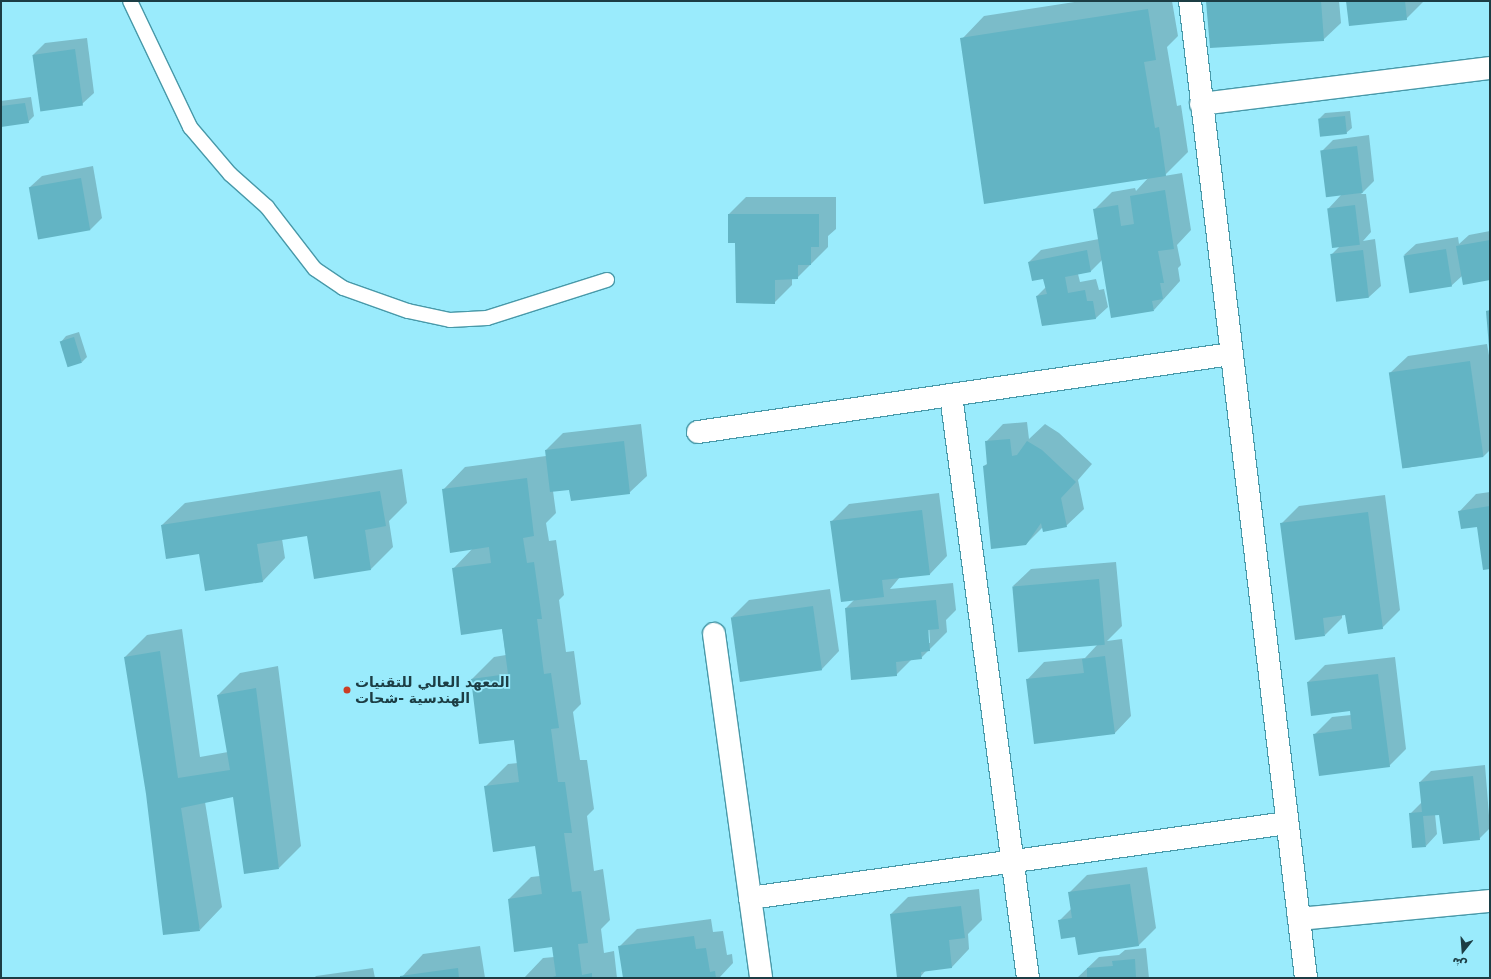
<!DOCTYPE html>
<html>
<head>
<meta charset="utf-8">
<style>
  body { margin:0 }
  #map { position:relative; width:1491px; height:979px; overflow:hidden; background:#9aebfc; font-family:"DejaVu Sans",Vazirmatn,sans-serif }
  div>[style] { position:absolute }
  .shadow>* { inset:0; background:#0003 }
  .building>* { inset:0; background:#63b4c4; transform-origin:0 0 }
  .roads { filter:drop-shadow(1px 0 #4899a9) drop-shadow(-1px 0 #4899a9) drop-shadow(0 1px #4899a9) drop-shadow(0 -1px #4899a9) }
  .lane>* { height:14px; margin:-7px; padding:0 7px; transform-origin:7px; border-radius:7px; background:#fff }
  .street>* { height:22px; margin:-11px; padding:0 11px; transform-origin:11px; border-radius:11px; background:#fff }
  .dots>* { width:11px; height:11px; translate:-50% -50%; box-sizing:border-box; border:2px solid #9aebfc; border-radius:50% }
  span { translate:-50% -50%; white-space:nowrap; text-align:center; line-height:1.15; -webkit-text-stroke:3.5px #9aebfc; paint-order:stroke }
  .poi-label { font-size:14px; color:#1c3d44; font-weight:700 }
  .left { translate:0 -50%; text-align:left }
  .frame { position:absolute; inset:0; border:2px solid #1c3d44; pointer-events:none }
  .north { position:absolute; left:1443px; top:931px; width:40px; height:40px; -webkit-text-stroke:3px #9aebfc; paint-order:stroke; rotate:197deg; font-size:11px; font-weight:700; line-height:16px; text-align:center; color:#1c3d44 }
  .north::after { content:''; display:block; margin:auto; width:14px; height:18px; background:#1c3d44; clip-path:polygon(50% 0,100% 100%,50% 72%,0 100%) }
</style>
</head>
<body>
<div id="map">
  <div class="shadow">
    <i style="clip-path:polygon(1081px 1px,1172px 1px,1178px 36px,1167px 47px,1177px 106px,1181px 105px,1188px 152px,1164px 176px,1182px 173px,1191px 230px,1177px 245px,1181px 265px,1178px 268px,1180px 281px,1154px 310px,1103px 259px,1091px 271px,1078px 274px,1080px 282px,1096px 279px,1099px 290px,1104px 289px,1108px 307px,1096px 318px,1042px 325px,1037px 296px,1046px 287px,1044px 278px,1029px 262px,1041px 250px,1099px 239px,1094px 210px,1112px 192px,1135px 188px,1136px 191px,1149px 177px,962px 39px,984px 16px)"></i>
    <i style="clip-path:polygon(1207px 1px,1339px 1px,1341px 23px,1323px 40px)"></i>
    <i style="clip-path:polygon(1347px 1px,1424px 1px,1406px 19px)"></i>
    <i style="clip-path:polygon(87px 38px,94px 93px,82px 104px,33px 55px,45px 43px)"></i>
    <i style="clip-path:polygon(31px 97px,34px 116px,28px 122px,1px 126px,1px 101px)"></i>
    <i style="clip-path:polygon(1350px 111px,1352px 128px,1346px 133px,1319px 119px,1325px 113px)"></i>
    <i style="clip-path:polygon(1369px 135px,1374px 181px,1361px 194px,1366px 194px,1371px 232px,1363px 241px,1375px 239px,1381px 286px,1369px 297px,1337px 301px,1331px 255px,1340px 246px,1328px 209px,1341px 195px,1321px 152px,1333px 140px)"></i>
    <i style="clip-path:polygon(93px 166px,102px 218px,90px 230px,30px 187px,42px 176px)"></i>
    <i style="clip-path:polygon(746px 197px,836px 197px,836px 229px,828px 236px,828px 247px,797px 278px,792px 279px,792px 285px,774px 303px,736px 242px,729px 214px)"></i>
    <i style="clip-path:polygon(1490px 231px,1490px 279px,1462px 276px,1451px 286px,1404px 255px,1416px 244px,1458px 237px,1459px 244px,1469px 235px)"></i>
    <i style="clip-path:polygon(79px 332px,87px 357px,82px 362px,61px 342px,66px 336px)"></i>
    <i style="clip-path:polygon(1487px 344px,1490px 361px,1490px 450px,1484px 456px,1405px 468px,1390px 373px,1408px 356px)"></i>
    <i style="clip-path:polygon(1027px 422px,1029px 439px,1045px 424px,1059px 433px,1092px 464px,1078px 480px,1084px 509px,1066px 526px,1043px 527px,1026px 544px,984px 466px,988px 463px,986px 442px,1003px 424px)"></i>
    <i style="clip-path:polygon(641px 424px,647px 476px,629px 493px,570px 489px,553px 491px,556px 513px,546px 523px,549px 541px,556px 540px,564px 595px,559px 600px,566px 652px,574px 651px,581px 704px,573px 712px,580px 760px,587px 760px,594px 809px,587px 816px,594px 871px,603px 869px,610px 920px,601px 929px,604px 953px,614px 951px,617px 978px,524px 978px,543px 958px,554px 957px,553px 946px,509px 899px,531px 877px,540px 876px,536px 845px,485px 787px,508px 764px,518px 763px,514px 739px,472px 679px,494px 657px,506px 655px,502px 628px,453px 569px,473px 548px,443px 490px,465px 467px,546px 456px,546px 450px,563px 433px)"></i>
    <i style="clip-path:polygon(402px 469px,407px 503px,389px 521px,393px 547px,371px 569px,308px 535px,282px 539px,285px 558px,263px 581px,162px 525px,185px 503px)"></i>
    <i style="clip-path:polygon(1490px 492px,1490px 568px,1477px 526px,1459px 512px,1476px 494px)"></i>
    <i style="clip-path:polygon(evenodd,939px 493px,947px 556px,930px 574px,900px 577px,890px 589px,953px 583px,956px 610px,946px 620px,947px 632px,921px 658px,912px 659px,896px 675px,846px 608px,855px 599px,832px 521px,849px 504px,939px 493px,929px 624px,930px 643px,928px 643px,929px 624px)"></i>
    <i style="clip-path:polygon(1385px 495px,1400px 610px,1382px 628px,1342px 614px,1342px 618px,1325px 635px,1281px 524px,1299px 506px)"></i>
    <i style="clip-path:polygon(1116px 562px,1122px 626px,1107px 641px,1122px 639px,1131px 716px,1114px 734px,1027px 680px,1044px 662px,1085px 658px,1098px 644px,1013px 586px,1031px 569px)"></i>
    <i style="clip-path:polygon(830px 589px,839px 651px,822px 669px,732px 617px,749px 600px)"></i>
    <i style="clip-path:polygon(182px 629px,200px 757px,228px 752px,218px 695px,240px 673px,278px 666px,301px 846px,279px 868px,234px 796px,205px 802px,222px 907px,200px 930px,147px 794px,125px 657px,147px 635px)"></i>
    <i style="clip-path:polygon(1395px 657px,1406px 749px,1389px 766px,1314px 735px,1332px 717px,1351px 715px,1351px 710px,1308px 682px,1325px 665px)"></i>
    <i style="clip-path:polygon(1485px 765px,1490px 828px,1479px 839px,1440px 814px,1435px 814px,1437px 834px,1426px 846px,1410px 814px,1422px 802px,1420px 782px,1431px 771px)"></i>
    <i style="clip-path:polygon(1147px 867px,1156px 928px,1139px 945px,1079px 954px,1076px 935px,1059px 921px,1072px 908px,1070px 892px,1087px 875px)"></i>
    <i style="clip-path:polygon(979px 889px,982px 920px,968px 934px,969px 949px,952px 967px,926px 970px,921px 976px,898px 978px,891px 914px,908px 897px)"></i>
    <i style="clip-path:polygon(711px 919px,713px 932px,723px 931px,727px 955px,732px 954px,733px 963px,719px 978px,624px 978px,619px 947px,637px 929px)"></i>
    <i style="clip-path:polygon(480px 946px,485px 978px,401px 978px,423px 954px)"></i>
    <i style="clip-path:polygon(1146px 948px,1149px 978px,1077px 978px,1099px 957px,1119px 955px,1125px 950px)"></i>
    <i style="clip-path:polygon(373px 968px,375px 978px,314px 978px,316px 976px)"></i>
  </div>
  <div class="building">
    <i style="clip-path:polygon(1206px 1px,1321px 1px,1324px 41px,1210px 48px)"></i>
    <i style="clip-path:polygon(1346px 1px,1405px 1px,1407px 20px,1349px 26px)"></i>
    <i style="clip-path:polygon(1148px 9px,1156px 60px,1144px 62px,1155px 128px,1159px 127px,1166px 176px,984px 204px,960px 38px)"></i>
    <i style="left:75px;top:49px;width:57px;height:43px;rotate:82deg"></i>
    <i style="clip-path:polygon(25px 103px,29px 123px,1px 127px,1px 106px)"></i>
    <i style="left:1345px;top:116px;width:18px;height:27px;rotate:84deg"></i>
    <i style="left:1357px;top:146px;width:47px;height:37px;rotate:83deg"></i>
    <i style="left:81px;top:178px;width:53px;height:53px;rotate:80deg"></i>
    <i style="clip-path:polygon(1165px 190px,1174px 249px,1158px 251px,1164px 283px,1160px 283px,1163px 299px,1152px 301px,1154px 311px,1111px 318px,1093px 209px,1118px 205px,1121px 226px,1134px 224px,1130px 196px)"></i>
    <i style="left:1355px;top:205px;width:40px;height:28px;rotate:83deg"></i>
    <i style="clip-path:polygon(728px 214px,819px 214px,819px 247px,811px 247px,811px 265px,798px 265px,798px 279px,775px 280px,775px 304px,736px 303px,735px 243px,728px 243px)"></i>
    <i style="clip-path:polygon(1490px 240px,1490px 280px,1463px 285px,1456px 246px)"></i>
    <i style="left:1446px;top:249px;width:38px;height:43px;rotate:81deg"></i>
    <i style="clip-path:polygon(1087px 250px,1091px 272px,1065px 277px,1068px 293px,1085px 290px,1087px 301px,1093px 301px,1096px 319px,1042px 326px,1036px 296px,1047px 294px,1043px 279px,1032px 281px,1028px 262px)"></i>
    <i style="left:1363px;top:250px;width:48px;height:33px;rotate:83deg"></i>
    <i style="clip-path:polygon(1490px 310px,1490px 347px,1489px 347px,1486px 311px)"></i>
    <i style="left:74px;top:337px;width:27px;height:15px;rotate:73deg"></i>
    <i style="left:1470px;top:361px;width:97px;height:82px;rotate:82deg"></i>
    <i style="clip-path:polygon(1010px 439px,1012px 456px,1017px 455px,1027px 441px,1042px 450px,1076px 482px,1061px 498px,1067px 527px,1043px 532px,1041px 523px,1026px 545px,991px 549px,983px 466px,987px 465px,985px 441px)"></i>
    <i style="clip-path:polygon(624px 441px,630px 494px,571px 501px,569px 490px,550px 492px,545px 450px)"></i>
    <i style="clip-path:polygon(527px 478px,534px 536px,523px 538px,527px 563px,534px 562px,542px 619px,537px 619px,544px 674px,551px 673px,559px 728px,551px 729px,558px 782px,565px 782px,572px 833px,564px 833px,572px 892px,581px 891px,588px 943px,578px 944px,582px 975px,592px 973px,592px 978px,550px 978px,556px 976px,552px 947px,514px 952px,508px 899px,542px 894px,535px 846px,493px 852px,484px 786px,519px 782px,514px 740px,479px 744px,471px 679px,508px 674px,502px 629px,461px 635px,452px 568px,491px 563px,489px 547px,450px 553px,442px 489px)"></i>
    <i style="clip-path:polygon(380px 491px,386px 526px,365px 530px,371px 570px,314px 579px,307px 536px,257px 544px,263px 582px,205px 591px,199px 554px,166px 559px,161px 525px)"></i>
    <i style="clip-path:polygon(1490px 506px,1490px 569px,1483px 570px,1477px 527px,1461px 529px,1458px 511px)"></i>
    <i style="clip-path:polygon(922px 510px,930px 575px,882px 580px,884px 597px,841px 602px,830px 521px)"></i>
    <i style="clip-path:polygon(1368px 512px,1383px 629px,1348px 634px,1345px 615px,1323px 618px,1325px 636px,1295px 640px,1280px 523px)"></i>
    <i style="left:1099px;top:579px;width:66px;height:87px;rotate:85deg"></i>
    <i style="clip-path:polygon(936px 600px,939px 629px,928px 630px,930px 651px,921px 652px,922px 659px,896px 662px,897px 676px,851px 680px,845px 608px)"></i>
    <i style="left:813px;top:606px;width:65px;height:83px;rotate:82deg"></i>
    <i style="clip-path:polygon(160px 651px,178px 778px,230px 770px,217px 695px,256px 688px,279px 869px,244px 874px,233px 797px,181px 808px,200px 931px,163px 935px,146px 794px,124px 657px)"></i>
    <i style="clip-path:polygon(1105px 656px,1115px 734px,1034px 744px,1026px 679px,1084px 673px,1082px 659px)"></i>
    <i style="clip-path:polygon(1378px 674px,1390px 767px,1319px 776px,1313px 734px,1352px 729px,1350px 711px,1311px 716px,1307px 682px)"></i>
    <i style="clip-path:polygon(1473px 776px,1480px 840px,1443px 844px,1439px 815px,1423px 816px,1426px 847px,1412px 848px,1409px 813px,1422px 812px,1419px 782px)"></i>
    <i style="clip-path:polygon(1130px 884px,1139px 946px,1078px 955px,1075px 937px,1061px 939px,1058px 920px,1072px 918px,1068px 892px)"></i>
    <i style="clip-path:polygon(961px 906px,965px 938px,949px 940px,952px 968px,921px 972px,921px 977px,897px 978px,890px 914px)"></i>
    <i style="clip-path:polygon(694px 936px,696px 949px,706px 948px,710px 972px,715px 971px,716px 978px,623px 978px,618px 946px)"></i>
    <i style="clip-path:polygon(1135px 959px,1136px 978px,1087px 978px,1087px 968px,1113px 966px,1112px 961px)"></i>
    <i style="clip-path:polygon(458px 968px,459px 978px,400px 978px,400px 976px)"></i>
  </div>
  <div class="roads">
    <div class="lane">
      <i style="left:130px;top:1px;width:140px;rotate:64.5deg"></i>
      <i style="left:190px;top:127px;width:62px;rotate:49.6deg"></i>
      <i style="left:230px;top:174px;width:50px;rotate:41.7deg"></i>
      <i style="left:267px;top:207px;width:78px;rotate:52.3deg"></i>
      <i style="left:315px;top:269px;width:34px;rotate:34deg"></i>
      <i style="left:343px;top:288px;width:69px;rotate:19.5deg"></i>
      <i style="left:408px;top:311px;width:43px;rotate:12.1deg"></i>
      <i style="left:450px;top:320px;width:37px;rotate:-3deg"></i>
      <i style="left:487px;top:318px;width:126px;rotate:-17.6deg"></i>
    </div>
    <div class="street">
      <i style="left:1190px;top:1px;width:984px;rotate:83.23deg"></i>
      <i style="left:1201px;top:104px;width:291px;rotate:-7.1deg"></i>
      <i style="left:951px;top:395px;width:588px;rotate:82.48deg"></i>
      <i style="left:698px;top:432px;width:539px;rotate:-8.33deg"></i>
      <i style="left:714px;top:634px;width:347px;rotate:82.2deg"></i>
      <i style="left:750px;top:898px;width:542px;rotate:-7.95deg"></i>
      <i style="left:1299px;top:919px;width:192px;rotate:-5.4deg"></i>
    </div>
  </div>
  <div class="dots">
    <i style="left:347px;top:690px;background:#ca3e25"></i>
  </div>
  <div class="poi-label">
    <span class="left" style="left:355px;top:690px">المعهد العالي للتقنيات<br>الهندسية -شحات</span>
  </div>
  <div class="frame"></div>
  <div class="north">ش</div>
</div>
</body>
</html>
